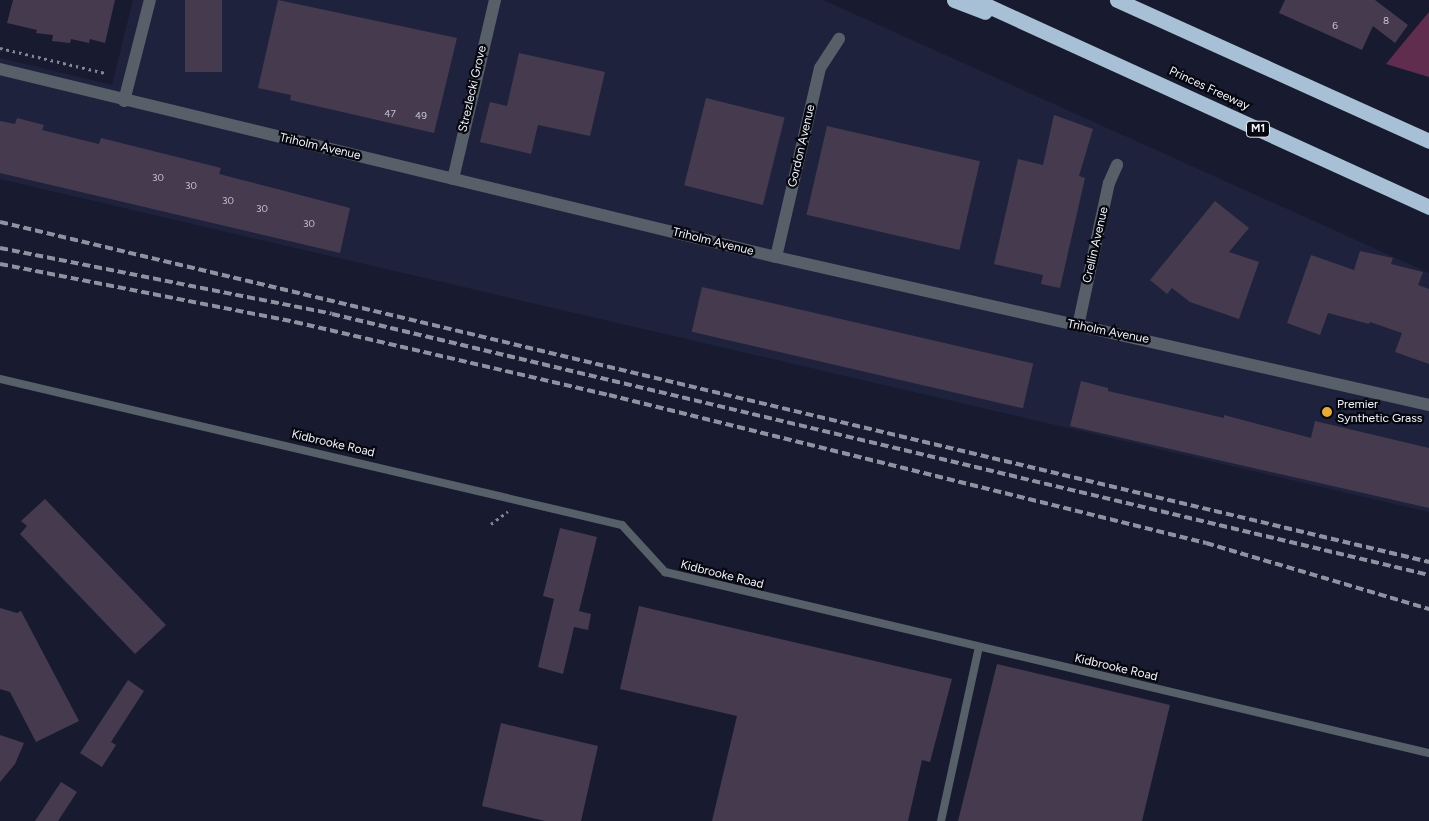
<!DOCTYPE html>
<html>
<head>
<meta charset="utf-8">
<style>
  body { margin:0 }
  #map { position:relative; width:1429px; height:821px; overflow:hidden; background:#181b2f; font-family:Figtree,sans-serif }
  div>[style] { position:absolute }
  .built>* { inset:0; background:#1f223d }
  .green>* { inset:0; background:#602d4f }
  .building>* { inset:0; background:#463a4f; transform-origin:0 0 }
  .path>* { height:3px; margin-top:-1.5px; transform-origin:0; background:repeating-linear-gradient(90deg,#838694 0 2.5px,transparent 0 6.5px) }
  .lane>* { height:8px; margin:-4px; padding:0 4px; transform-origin:4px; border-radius:4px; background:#576069 }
  .street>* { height:12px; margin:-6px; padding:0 6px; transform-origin:6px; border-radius:6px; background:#576069 }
  .highway>* { height:15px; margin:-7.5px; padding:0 7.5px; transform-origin:7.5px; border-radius:7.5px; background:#a8c0d5 }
  .rail>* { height:4px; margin-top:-2px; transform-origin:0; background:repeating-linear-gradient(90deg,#8f92a0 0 8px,transparent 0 12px) }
  .dots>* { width:14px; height:14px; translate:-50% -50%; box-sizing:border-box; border:2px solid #06070f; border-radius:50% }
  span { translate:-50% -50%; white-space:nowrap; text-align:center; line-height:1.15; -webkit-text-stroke:4.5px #06070f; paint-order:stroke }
  .number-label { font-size:10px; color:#c7c6d2 }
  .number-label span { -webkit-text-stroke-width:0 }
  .shield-label span { padding:1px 4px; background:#06070f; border:1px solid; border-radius:4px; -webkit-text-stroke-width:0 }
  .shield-label { font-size:11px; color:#f2f4fd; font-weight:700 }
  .street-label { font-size:12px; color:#f2f4fd }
  .poi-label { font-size:12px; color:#f2f4fd }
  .left { translate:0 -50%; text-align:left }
</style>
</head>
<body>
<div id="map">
  <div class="built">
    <i style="clip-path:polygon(133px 0,823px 0,1429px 273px,1429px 512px,0 179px,0 58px,112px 85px)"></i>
  </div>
  <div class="green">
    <i style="clip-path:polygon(1429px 12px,1429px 77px,1386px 64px,1399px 48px)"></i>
  </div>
  <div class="building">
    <i style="clip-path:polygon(13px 0,115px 0,105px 43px,90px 39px,89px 43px,71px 39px,70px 43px,52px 41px,53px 35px,36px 33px,37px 30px,7px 23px)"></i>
    <i style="left:185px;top:0;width:37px;height:72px"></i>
    <i style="clip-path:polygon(278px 0,457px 38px,434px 133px,290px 100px,291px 95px,258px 88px)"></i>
    <i style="clip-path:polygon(1285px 0,1375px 0,1408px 25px,1395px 43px,1373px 26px,1362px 50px,1279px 13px)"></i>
    <i style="clip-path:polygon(519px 53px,605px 72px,590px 136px,538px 125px,531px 154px,480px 142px,490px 102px,507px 106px)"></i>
    <i style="left:706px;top:98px;width:81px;height:90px;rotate:14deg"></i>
    <i style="clip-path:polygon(1054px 115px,1093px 129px,1079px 176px,1085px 178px,1060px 288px,1041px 284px,1043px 275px,994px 264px,1018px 159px,1043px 165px)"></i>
    <i style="clip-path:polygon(17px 118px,44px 125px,42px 130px,99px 144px,101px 138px,221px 168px,219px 174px,350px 208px,340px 253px,0 173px,0 121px,15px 124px)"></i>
    <i style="left:827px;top:126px;width:157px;height:91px;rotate:13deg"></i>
    <i style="clip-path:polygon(1215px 201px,1249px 228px,1229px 252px,1259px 262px,1239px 319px,1190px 302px,1172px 288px,1167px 294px,1150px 280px)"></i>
    <i style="clip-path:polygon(1360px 251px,1393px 258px,1391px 264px,1423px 272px,1418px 285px,1429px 289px,1429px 364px,1395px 352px,1402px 333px,1370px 322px,1369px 324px,1328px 313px,1320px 335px,1287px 323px,1311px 255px,1354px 270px)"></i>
    <i style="left:702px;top:287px;width:340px;height:46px;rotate:13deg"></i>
    <i style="clip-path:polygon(1081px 381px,1108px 388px,1108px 391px,1224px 418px,1224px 415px,1311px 438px,1315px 421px,1429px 448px,1429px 508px,1070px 426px)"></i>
    <i style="clip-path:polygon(45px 499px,166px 625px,135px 654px,20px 534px,27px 526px,21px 521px)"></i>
    <i style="clip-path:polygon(560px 528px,597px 537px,579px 611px,591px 614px,588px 630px,574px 627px,563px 674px,538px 667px,554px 599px,543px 596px)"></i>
    <i style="clip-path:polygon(639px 606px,952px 679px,930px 762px,922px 760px,908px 821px,712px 821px,737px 716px,620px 689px)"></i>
    <i style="clip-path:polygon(0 608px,17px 613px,21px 611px,79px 721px,36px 742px,10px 692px,0 689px)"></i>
    <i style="clip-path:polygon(997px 664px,1170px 705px,1142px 821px,958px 821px)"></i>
    <i style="clip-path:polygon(128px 680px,144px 691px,111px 742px,116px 745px,102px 767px,80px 753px)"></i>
    <i style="clip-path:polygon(501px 723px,598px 746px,581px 821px,545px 821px,482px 806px)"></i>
    <i style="clip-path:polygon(0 735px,24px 743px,15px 764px,0 782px)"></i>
    <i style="clip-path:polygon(61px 782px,77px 792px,58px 821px,35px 821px)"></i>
  </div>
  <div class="path">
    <i style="left:0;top:48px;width:108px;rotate:13.4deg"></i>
    <i style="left:491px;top:524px;width:21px;rotate:-37deg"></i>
  </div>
  <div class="lane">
    <i style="left:0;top:379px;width:639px;rotate:13.21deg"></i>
    <i style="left:622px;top:525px;width:64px;rotate:47.5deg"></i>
    <i style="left:665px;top:572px;width:785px;rotate:13.33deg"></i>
    <i style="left:941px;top:821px;width:178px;rotate:-77.7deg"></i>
  </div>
  <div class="street">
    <i style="left:0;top:69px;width:798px;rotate:13.62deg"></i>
    <i style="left:776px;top:257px;width:670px;rotate:12.77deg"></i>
    <i style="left:124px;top:101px;width:104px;rotate:-75.6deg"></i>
    <i style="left:453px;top:179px;width:184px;rotate:-76.8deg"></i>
    <i style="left:776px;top:257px;width:194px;rotate:-76.9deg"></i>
    <i style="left:820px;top:68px;width:35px;rotate:-57deg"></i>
    <i style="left:1078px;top:326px;width:146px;rotate:-77.8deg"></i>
    <i style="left:1109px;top:183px;width:20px;rotate:-66deg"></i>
  </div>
  <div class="highway">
    <i style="left:954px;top:0;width:33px;rotate:21deg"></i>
    <i style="left:975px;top:0;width:499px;rotate:24.5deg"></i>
    <i style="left:1117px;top:0;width:342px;rotate:24.3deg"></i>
  </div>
  <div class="rail">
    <i style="left:0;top:222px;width:1469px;rotate:13.38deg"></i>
    <i style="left:0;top:248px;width:338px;rotate:11.2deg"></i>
    <i style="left:332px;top:314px;width:1128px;rotate:13.38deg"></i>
    <i style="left:0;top:264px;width:301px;rotate:11.1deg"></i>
    <i style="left:295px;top:322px;width:322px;rotate:13.1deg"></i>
    <i style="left:609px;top:395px;width:615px;rotate:13.92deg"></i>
    <i style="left:1206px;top:543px;width:233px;rotate:16.5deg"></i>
  </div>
  <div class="dots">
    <i style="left:1327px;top:412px;background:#e7ac37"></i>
  </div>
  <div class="number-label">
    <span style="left:1386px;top:21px">8</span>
    <span style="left:1335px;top:26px">6</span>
    <span style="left:390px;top:114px">47</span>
    <span style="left:421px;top:116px">49</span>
    <span style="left:158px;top:178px">30</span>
    <span style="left:191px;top:186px">30</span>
    <span style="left:228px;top:201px">30</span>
    <span style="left:262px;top:209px">30</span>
    <span style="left:309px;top:224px">30</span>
  </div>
  <div class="shield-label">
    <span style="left:1258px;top:129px">M1</span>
  </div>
  <div class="street-label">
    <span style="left:473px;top:89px;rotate:-77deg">Strezlecki Grove</span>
    <span style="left:1209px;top:89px;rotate:25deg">Princes Freeway</span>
    <span style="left:802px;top:146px;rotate:-77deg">Gordon Avenue</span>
    <span style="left:320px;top:147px;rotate:13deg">Triholm Avenue</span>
    <span style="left:713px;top:242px;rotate:14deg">Triholm Avenue</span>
    <span style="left:1096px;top:245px;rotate:-77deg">Crellin Avenue</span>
    <span style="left:1108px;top:332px;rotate:11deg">Triholm Avenue</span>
    <span style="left:333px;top:444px;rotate:13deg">Kidbrooke Road</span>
    <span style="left:722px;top:575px;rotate:14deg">Kidbrooke Road</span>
    <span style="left:1116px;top:668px;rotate:13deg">Kidbrooke Road</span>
  </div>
  <div class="poi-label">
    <span class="left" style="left:1337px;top:412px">Premier<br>Synthetic Grass</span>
  </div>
</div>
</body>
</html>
